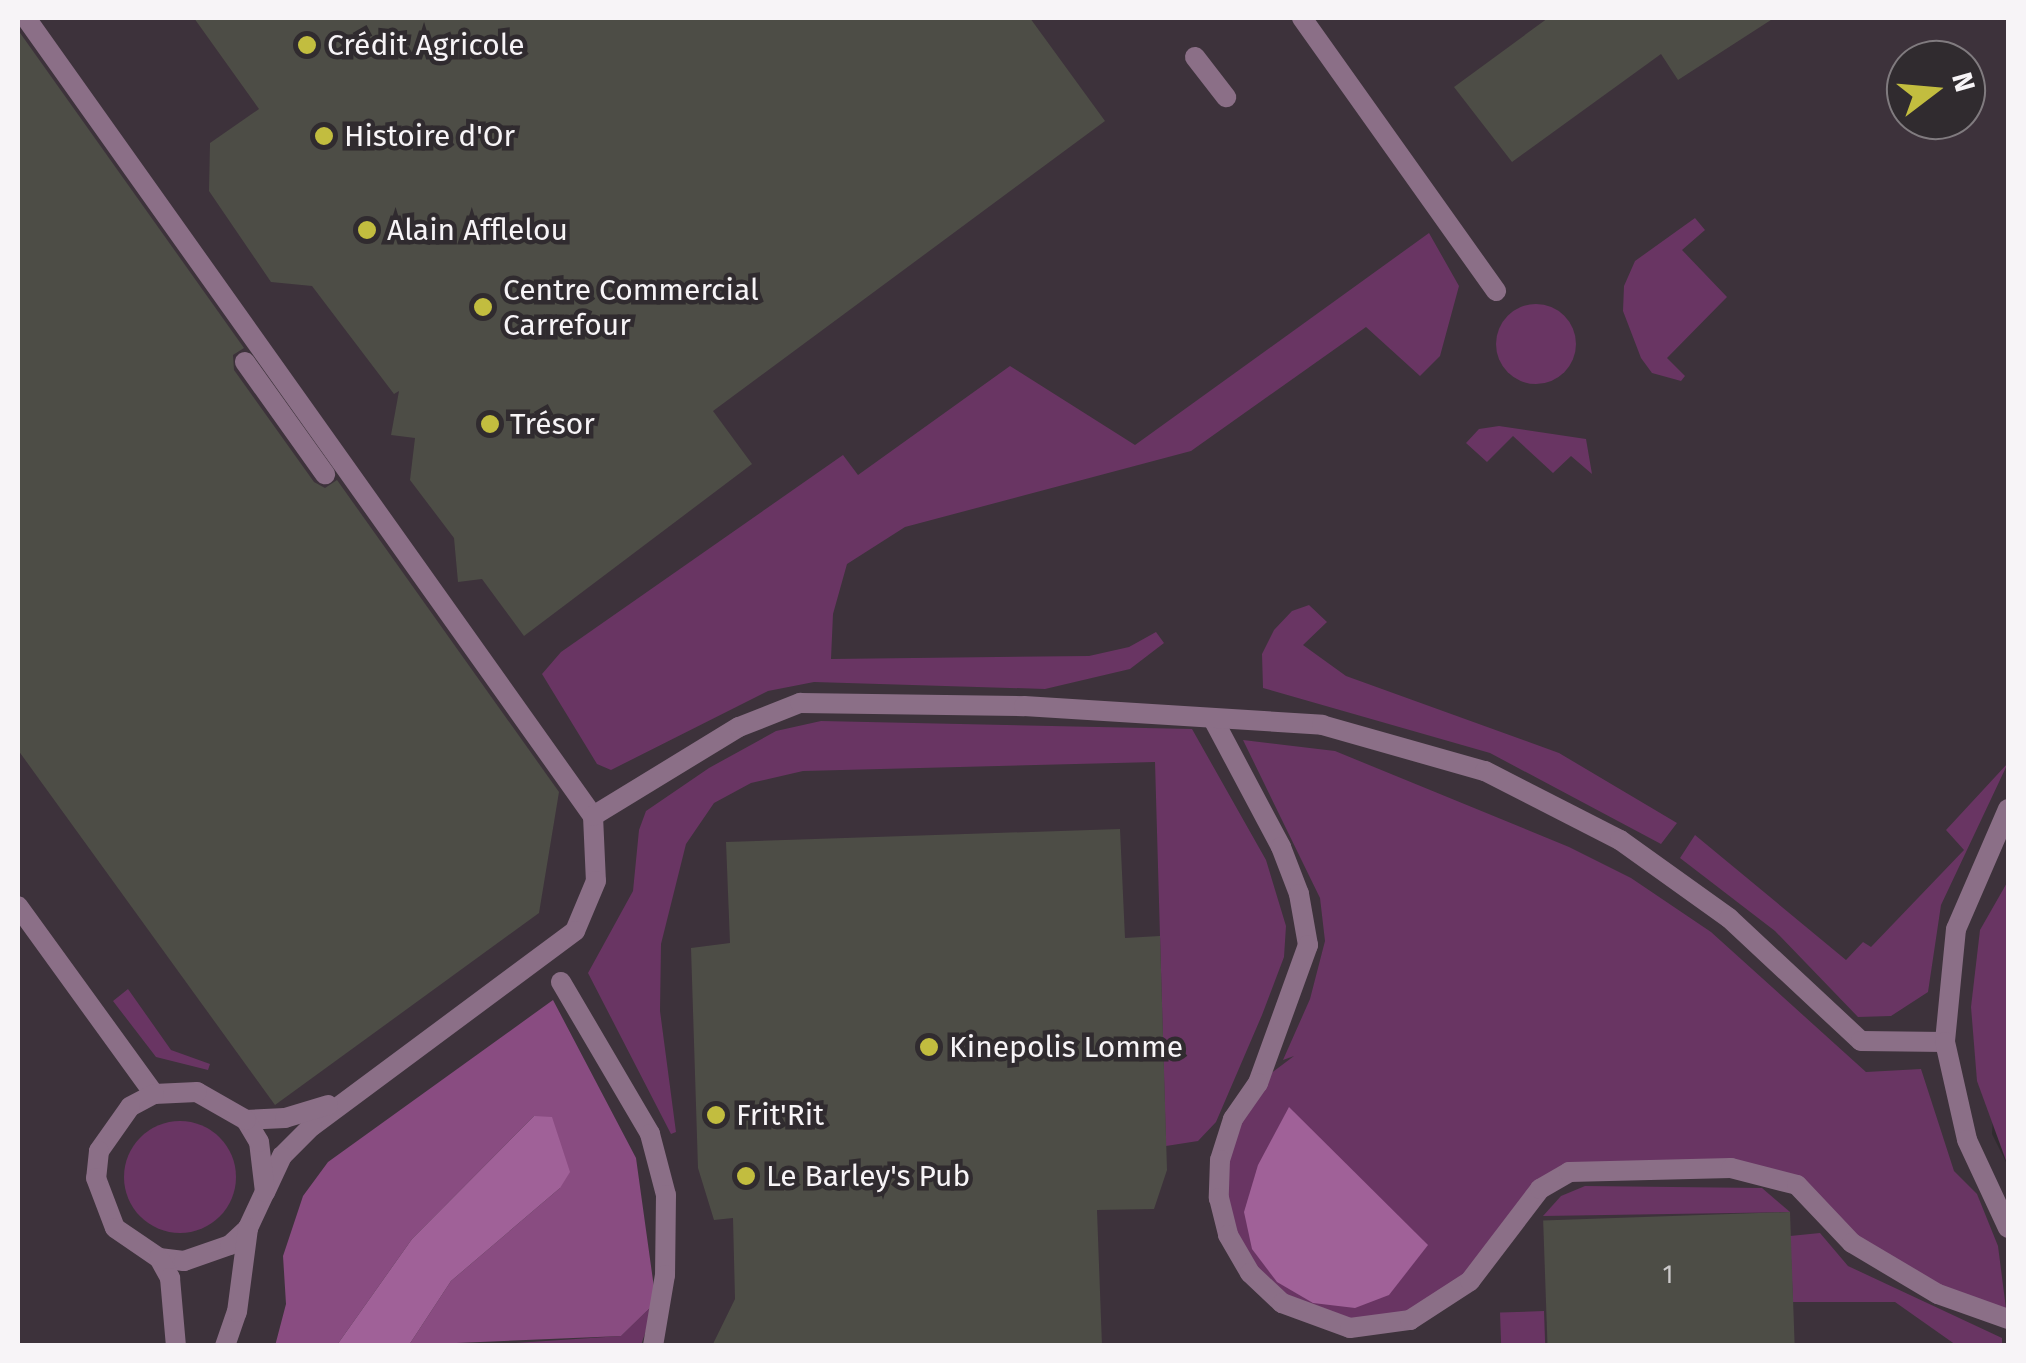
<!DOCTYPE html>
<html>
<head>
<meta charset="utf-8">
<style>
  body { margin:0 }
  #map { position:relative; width:2026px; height:1363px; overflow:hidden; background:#302b2f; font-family:"Fira Sans",sans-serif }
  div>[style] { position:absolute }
  .built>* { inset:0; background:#3d323b }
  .green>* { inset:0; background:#693563; transform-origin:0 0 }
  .round { border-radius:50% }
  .forest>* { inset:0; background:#894c81 }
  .water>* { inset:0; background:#a06198 }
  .building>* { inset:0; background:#4d4d46; transform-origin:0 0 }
  .service>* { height:20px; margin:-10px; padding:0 10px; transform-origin:10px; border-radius:10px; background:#8b6f87 }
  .pedestrian>* { height:20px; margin:-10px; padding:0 10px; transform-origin:10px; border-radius:10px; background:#8b6f87 }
  .minor>* { height:20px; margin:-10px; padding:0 10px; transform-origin:10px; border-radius:10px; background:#8b6f87 }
  .dots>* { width:28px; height:28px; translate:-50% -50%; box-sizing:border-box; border:5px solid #302b2f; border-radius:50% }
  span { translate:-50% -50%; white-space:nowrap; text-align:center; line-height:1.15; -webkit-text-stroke:9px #302b2f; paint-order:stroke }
  .number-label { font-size:25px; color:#cccacb }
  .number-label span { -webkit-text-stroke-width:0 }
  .poi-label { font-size:30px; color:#f7f4f7 }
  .left { translate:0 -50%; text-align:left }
  .frame { position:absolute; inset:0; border:20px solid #f7f4f7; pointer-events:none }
  .north { position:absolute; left:1886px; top:40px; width:100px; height:100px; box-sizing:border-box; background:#302b2f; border:2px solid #807b7f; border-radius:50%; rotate:74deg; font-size:28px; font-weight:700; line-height:40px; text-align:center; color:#f7f4f7 }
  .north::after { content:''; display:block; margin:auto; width:35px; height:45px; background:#c2bd3f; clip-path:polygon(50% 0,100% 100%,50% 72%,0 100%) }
</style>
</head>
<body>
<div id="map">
  <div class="built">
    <i style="clip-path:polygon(evenodd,18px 18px,2008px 18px,2008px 882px,1992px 1134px,2008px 1166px,2008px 1345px,18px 1345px,18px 18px,1906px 60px,1966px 60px,1966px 120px,1906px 120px,1906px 60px)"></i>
  </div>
  <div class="green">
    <i style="clip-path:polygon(1695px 218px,1705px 230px,1682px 250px,1727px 297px,1667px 358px,1685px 376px,1681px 381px,1652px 373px,1641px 358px,1623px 311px,1624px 286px,1635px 261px)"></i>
    <i style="clip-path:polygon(1429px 233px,1459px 286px,1440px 356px,1420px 376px,1366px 327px,1191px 451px,905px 527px,847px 564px,833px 614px,831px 659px,1089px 656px,1129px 647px,1156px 632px,1164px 643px,1130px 669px,1045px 689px,814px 682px,768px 691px,611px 770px,597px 764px,542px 674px,561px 652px,843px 455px,858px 475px,1010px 366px,1135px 445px)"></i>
    <i class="round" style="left:1496px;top:304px;width:80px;height:80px"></i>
    <i style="clip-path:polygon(1499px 426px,1586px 439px,1592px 474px,1571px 456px,1553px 473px,1513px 436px,1487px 462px,1466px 443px,1479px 429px)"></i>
    <i style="clip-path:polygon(1309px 605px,1327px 622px,1303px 645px,1346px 676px,1559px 753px,1677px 823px,1661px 844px,1490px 753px,1263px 688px,1262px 654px,1274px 630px,1292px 611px)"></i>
    <i style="clip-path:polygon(821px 721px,1192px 729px,1266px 860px,1286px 926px,1284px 957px,1262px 1015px,1216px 1122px,1198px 1141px,1166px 1146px,1155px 762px,803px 771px,751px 783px,714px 803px,686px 844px,661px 944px,660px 1011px,676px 1132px,671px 1134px,588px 973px,633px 891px,639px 830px,646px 811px,709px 768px,776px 731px)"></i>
    <i style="clip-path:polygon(1243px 740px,1335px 751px,1569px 847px,1631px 878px,1711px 932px,1866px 1072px,1921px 1069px,1954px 1171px,1977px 1194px,1998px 1246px,2008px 1324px,1852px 1243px,1797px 1185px,1731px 1168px,1569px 1172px,1470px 1281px,1381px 1327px,1282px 1303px,1228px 1235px,1220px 1160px,1258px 1083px,1294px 1056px,1283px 1060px,1310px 999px,1325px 941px,1320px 898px)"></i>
    <i style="clip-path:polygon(2008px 763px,1941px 905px,1928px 992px,1891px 1016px,1858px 1017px,1775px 931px,1680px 858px,1695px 835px,1846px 960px,1863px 942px,1871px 947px,1964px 850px,1946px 830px)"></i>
    <i style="clip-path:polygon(2008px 881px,2008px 1166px,1977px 1081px,1971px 1007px,1980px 930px)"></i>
    <i style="clip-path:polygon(128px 989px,171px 1050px,210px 1064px,208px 1070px,156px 1057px,113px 1001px)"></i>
    <i class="round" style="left:124px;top:1121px;width:112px;height:112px"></i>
    <i style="clip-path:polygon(1585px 1186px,1762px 1188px,1790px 1212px,1543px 1216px,1561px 1196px)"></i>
    <i style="clip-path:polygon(1820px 1233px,1848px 1266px,2002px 1338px,2002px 1345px,1956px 1345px,1895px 1302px,1793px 1302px,1790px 1236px)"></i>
    <i style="clip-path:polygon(656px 1302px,641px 1345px,471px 1346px,621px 1336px)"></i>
    <i style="left:1544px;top:1311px;width:34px;height:44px;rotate:88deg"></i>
  </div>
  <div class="forest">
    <i style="clip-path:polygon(553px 1000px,636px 1158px,656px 1302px,621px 1336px,409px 1345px,451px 1281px,560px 1188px,534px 1116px,412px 1239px,337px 1345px,275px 1346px,286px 1304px,283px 1256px,303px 1196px,328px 1162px)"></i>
  </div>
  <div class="water">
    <i style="clip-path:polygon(1289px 1107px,1428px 1245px,1389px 1295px,1355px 1308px,1313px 1303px,1277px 1282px,1252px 1249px,1244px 1212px,1258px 1165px)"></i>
    <i style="clip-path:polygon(534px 1116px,552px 1117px,570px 1172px,560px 1188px,451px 1281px,409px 1345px,337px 1345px,412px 1239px)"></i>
  </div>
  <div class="building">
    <i style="clip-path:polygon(194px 18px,1030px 18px,1105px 121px,713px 411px,752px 464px,524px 636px,482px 579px,458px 582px,454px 538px,410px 480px,415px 438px,391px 435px,399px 391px,394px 394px,312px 286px,271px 282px,209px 191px,210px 143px,259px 109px)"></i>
    <i style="clip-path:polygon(1548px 18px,1774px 18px,1678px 80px,1661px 54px,1512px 162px,1454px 87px)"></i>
    <i style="clip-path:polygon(18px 30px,244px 348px,233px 355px,234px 370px,314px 482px,325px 488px,337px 480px,559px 792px,539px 913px,275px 1105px,18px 750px)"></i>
    <i style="clip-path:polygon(1120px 829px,1125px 938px,1160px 936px,1167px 1170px,1154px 1209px,1097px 1210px,1102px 1346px,712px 1346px,735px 1299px,733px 1218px,714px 1220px,698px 1168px,691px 948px,730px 943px,726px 842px)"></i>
    <i style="left:1790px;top:1212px;width:134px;height:247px;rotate:88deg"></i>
  </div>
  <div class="service">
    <i style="left:26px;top:18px;width:979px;rotate:54.61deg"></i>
    <i style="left:593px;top:816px;width:65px;rotate:87.4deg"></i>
    <i style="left:596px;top:881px;width:54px;rotate:112.8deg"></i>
    <i style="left:575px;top:931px;width:327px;rotate:143.4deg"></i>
    <i style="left:312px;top:1126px;width:42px;rotate:135deg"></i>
    <i style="left:282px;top:1156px;width:40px;rotate:115deg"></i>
    <i style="left:1302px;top:18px;width:335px;rotate:54.6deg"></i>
    <i style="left:1195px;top:57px;width:51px;rotate:52.2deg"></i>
    <i style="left:245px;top:362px;width:138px;rotate:54.5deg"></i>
    <i style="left:1213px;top:719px;width:145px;rotate:62deg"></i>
    <i style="left:1281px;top:847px;width:50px;rotate:69deg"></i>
    <i style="left:1299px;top:894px;width:52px;rotate:80deg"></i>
    <i style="left:1308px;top:945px;width:147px;rotate:109.9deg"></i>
    <i style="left:1258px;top:1083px;width:44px;rotate:124.8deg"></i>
    <i style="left:1233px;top:1119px;width:43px;rotate:107.6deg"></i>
    <i style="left:1220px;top:1160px;width:38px;rotate:92deg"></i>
    <i style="left:1219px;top:1198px;width:38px;rotate:76deg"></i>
    <i style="left:1228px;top:1235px;width:44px;rotate:59.9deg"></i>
    <i style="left:1250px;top:1273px;width:44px;rotate:43.2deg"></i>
    <i style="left:1282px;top:1303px;width:72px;rotate:20.2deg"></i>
    <i style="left:1350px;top:1328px;width:61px;rotate:-7.6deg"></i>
    <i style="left:1410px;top:1320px;width:72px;rotate:-33deg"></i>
    <i style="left:1470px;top:1281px;width:116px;rotate:-52.7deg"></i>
    <i style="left:1540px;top:1189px;width:34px;rotate:-30deg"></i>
    <i style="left:1569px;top:1172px;width:162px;rotate:-1.4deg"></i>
    <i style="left:1731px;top:1168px;width:68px;rotate:14.4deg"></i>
    <i style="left:1797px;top:1185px;width:80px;rotate:46.5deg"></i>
    <i style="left:1852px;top:1243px;width:100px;rotate:30.7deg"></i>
    <i style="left:1938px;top:1294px;width:74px;rotate:19.7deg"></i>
    <i style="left:593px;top:816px;width:171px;rotate:-31.4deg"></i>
    <i style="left:739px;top:727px;width:66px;rotate:-21.5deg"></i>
    <i style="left:800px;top:703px;width:224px;rotate:0.8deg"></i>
    <i style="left:1024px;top:706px;width:299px;rotate:3.6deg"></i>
    <i style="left:1322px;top:725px;width:169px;rotate:15.8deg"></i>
    <i style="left:1485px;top:771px;width:152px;rotate:27.1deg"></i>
    <i style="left:1620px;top:840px;width:134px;rotate:35.6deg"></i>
    <i style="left:1729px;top:918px;width:180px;rotate:43deg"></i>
    <i style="left:1861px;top:1041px;width:84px;rotate:0.7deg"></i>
    <i style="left:18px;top:906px;width:232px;rotate:54.1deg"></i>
    <i style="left:246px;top:1120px;width:39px;rotate:-3deg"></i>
    <i style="left:285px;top:1118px;width:45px;rotate:-16.8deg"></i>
  </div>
  <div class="pedestrian">
    <i style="left:561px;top:982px;width:176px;rotate:59.6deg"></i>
    <i style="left:650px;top:1134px;width:63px;rotate:75.3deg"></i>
    <i style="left:666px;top:1195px;width:80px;rotate:90.7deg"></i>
    <i style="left:665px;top:1275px;width:72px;rotate:99.6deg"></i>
  </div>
  <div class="minor">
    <i style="left:2008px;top:809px;width:131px;rotate:113.4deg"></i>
    <i style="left:1956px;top:929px;width:114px;rotate:95.6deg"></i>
    <i style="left:1945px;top:1042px;width:100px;rotate:77.3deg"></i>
    <i style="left:1967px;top:1140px;width:97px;rotate:65deg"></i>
    <i style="left:159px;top:1258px;width:25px;rotate:7deg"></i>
    <i style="left:184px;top:1261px;width:49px;rotate:-19.2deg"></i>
    <i style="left:230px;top:1245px;width:25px;rotate:-43deg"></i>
    <i style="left:248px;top:1228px;width:40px;rotate:-65deg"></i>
    <i style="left:265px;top:1192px;width:50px;rotate:-96.8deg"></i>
    <i style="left:259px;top:1142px;width:26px;rotate:-121deg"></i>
    <i style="left:246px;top:1120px;width:56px;rotate:-150.3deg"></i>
    <i style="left:197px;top:1092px;width:43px;rotate:177.3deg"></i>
    <i style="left:154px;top:1094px;width:27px;rotate:152deg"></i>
    <i style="left:130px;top:1107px;width:54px;rotate:125.2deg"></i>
    <i style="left:99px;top:1151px;width:27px;rotate:96deg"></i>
    <i style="left:96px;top:1178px;width:53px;rotate:69.2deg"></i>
    <i style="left:115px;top:1228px;width:53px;rotate:34.3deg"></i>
    <i style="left:159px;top:1258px;width:23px;rotate:61deg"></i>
    <i style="left:170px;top:1278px;width:68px;rotate:85deg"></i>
    <i style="left:225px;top:1346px;width:36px;rotate:-71deg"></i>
    <i style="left:237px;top:1312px;width:85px;rotate:-82.5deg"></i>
  </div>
  <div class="dots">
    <i style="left:307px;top:45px;background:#c2bd3f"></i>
    <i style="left:324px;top:136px;background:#c2bd3f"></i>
    <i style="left:367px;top:230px;background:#c2bd3f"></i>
    <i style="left:483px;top:307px;background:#c2bd3f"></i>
    <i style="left:490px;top:424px;background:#c2bd3f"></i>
    <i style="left:929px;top:1047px;background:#c2bd3f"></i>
    <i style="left:716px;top:1115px;background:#c2bd3f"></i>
    <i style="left:746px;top:1176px;background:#c2bd3f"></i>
  </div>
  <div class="number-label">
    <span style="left:1668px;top:1275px">1</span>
  </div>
  <div class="poi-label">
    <span class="left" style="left:327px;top:45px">Crédit Agricole</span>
    <span class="left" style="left:344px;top:136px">Histoire d'Or</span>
    <span class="left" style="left:387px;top:230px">Alain Afflelou</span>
    <span class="left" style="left:503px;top:307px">Centre Commercial<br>Carrefour</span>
    <span class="left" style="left:510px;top:424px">Trésor</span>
    <span class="left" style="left:949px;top:1047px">Kinepolis Lomme</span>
    <span class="left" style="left:736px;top:1115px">Frit'Rit</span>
    <span class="left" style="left:766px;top:1176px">Le Barley's Pub</span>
  </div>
  <div class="frame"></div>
  <div class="north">N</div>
</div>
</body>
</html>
